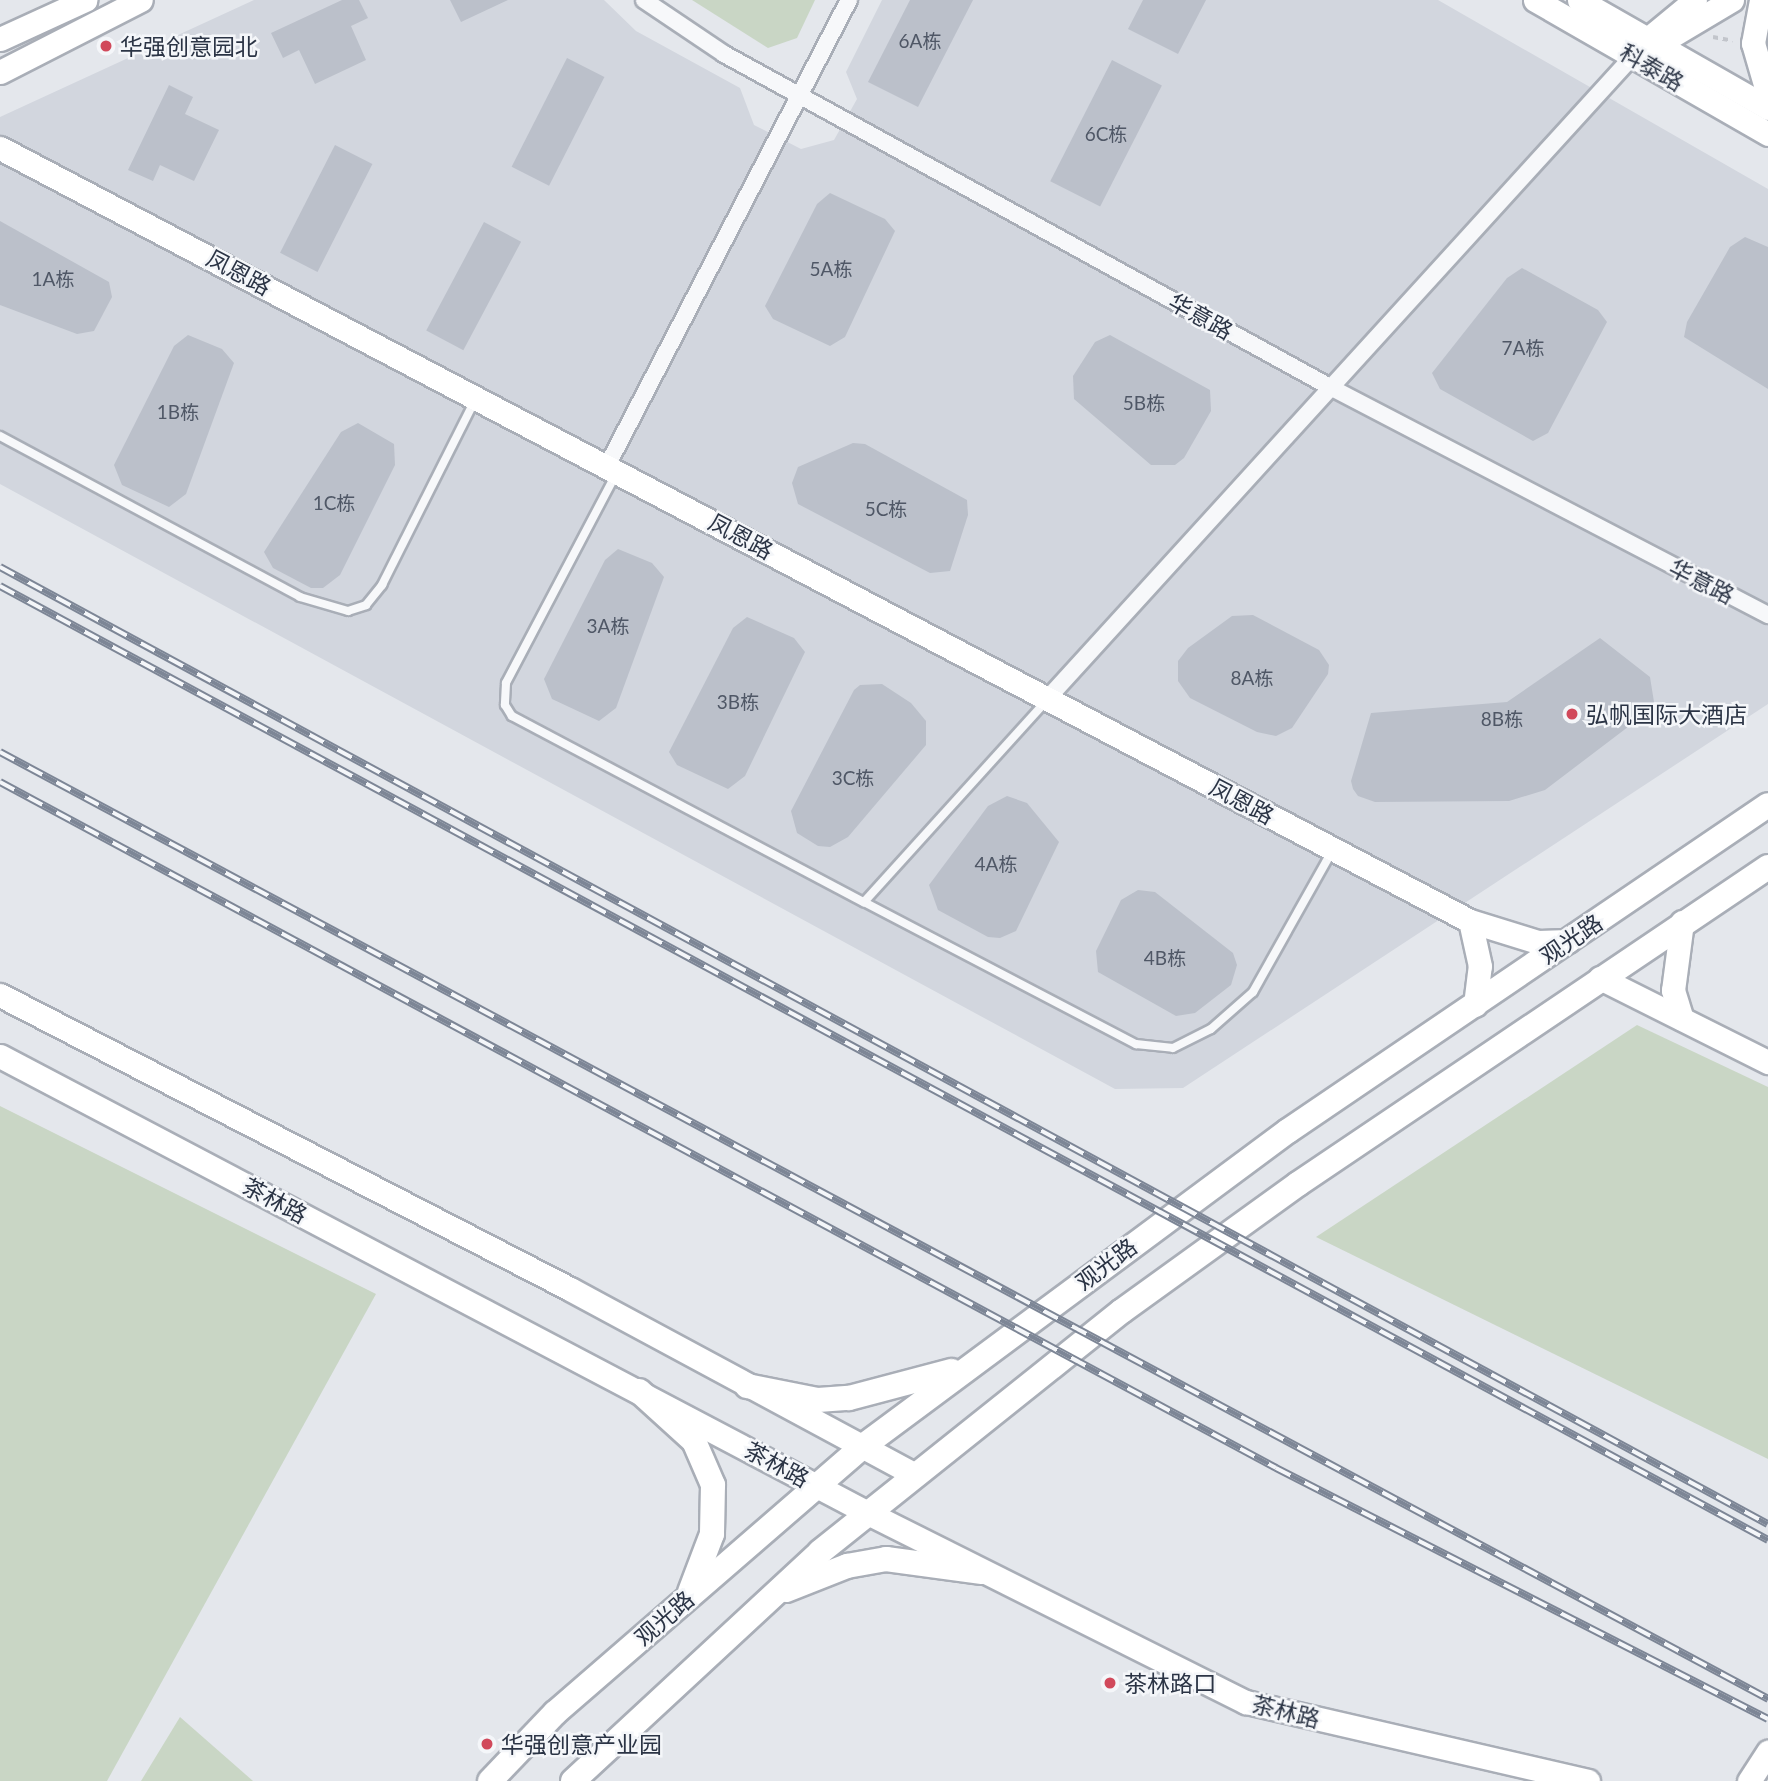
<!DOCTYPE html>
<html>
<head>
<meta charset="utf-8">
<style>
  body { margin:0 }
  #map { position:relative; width:1768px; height:1781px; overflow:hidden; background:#e4e7ec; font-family:Lato,"Noto Sans SC",sans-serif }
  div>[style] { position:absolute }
  .built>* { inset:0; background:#d2d6de }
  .green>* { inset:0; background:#c9d6c5 }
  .building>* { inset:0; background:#bbc0ca; transform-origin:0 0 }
  .path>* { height:3.5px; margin-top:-1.75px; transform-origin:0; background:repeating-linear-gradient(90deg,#c2c5cb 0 5px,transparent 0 10px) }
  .roads { filter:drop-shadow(2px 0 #a9aeb7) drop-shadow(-2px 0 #a9aeb7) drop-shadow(0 2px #a9aeb7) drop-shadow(0 -2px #a9aeb7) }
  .lane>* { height:8px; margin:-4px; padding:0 4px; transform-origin:4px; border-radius:4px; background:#f7f8fa }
  .street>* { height:16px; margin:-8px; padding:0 8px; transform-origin:8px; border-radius:8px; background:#f7f8fa }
  .secondary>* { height:23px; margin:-11.5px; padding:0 11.5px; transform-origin:11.5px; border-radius:11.5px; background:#fff }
  .primary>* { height:24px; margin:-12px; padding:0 12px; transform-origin:12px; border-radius:12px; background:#fff }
  .rail>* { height:8px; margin-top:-4px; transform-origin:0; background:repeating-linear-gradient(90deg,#f4f6f9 0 16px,#7d8696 0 32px); box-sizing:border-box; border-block:2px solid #7d8696 }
  .dots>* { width:19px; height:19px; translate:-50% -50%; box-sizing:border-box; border:4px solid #f4f6f9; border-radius:50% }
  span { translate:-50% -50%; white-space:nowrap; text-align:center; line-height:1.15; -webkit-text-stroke:5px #f4f6f9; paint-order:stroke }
  .number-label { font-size:19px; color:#4f5766 }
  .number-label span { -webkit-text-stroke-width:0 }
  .poi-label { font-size:23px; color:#2b3445 }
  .left { translate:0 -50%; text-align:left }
  .street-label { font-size:23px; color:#2b3445 }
</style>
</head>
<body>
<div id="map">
  <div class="built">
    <i style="clip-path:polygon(254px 0,604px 0,636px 31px,740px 88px,754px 125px,801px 149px,834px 140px,857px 99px,846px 72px,882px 0,1438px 0,1768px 189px,1768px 704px,1183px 1088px,1115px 1089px,0 484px,0 117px)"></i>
  </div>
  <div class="green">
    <i style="clip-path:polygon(692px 0,815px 0,797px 38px,768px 48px)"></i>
    <i style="clip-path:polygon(1637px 1025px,1768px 1087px,1768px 1459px,1316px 1237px)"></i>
    <i style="clip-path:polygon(0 1106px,376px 1294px,107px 1781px,0 1781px)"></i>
    <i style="clip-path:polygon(180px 1717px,253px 1781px,141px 1781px)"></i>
  </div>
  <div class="building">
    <i style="clip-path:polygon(342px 0,359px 0,368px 18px,351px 26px,366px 60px,315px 84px,299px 50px,283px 58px,271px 33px)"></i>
    <i style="clip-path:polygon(450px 0,508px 0,461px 22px)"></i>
    <i style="clip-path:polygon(910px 0,973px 0,918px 107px,868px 82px)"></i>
    <i style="clip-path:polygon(1143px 0,1206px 0,1178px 54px,1128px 29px)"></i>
    <i style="left:567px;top:58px;width:42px;height:122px;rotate:27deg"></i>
    <i style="left:1112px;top:60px;width:56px;height:136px;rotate:27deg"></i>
    <i style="clip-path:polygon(169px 85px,193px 97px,185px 114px,219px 130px,194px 181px,160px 165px,153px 181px,128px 170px)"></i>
    <i style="left:335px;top:145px;width:42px;height:121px;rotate:27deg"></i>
    <i style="clip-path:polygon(830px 193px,885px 219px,895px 231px,845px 337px,830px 346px,773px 319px,765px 306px,817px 204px)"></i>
    <i style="clip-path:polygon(0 221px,109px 282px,112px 297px,94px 331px,77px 334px,0 305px)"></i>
    <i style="left:484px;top:222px;width:42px;height:123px;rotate:28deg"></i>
    <i style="clip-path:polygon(1745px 237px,1768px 247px,1768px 389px,1684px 337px,1687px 322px,1730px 247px)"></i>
    <i style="clip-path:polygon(1522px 268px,1598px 310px,1607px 322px,1548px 433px,1533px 441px,1440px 389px,1432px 373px,1507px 278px)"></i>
    <i style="clip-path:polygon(188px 335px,222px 349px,234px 363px,186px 494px,169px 507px,122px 485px,114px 465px,174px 346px)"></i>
    <i style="clip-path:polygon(1110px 335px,1210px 390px,1211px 411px,1184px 458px,1175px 465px,1151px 465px,1074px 399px,1073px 376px,1095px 342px)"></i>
    <i style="clip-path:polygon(358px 423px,394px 444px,395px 465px,340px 575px,323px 588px,311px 588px,273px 568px,264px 552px,341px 432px)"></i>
    <i style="clip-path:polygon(853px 443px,865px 444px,967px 500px,968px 515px,950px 571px,930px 573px,798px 504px,792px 483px,798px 467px)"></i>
    <i style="clip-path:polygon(618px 549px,652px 563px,664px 577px,616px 708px,599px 721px,552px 699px,544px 679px,605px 560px)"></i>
    <i style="clip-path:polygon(1253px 615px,1319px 650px,1329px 665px,1328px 674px,1292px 728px,1276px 736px,1257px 732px,1190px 698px,1178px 681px,1178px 661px,1188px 648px,1232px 616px)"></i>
    <i style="clip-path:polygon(747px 617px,794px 638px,805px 652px,745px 776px,728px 789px,677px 765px,669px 752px,733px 628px)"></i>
    <i style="clip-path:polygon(1600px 638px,1650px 677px,1654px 702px,1649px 711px,1545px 790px,1509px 801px,1375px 802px,1358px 796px,1353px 789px,1351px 781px,1371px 713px,1507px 702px)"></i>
    <i style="clip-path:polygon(882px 684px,911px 703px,926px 721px,926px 745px,848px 837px,830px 847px,818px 846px,797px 833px,791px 811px,854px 690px,860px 685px)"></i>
    <i style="clip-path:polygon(1007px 796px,1027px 803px,1059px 842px,1016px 931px,1000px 938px,988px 937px,938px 910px,929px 885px,988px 806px)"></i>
    <i style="clip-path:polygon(1138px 890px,1155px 892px,1233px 953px,1237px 965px,1231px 985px,1195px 1013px,1176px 1016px,1098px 972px,1096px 951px,1121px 900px)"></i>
  </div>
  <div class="path">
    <i style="left:1713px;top:37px;width:20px;rotate:11deg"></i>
  </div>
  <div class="roads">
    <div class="lane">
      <i style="left:0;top:436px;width:340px;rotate:28.2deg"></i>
      <i style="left:300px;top:597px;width:50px;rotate:16.3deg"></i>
      <i style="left:348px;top:611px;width:19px;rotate:-18deg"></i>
      <i style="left:366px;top:605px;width:26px;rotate:-51deg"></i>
      <i style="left:382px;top:585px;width:207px;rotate:-63.3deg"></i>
      <i style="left:616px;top:474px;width:236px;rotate:117.8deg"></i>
      <i style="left:506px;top:683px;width:22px;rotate:93deg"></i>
      <i style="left:505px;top:705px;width:13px;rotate:58deg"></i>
      <i style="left:512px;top:716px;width:398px;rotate:27.9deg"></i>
      <i style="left:864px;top:902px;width:307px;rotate:27.6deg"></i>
      <i style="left:1136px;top:1044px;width:37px;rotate:6deg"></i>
      <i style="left:1173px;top:1048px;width:42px;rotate:-26.6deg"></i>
      <i style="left:1211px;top:1029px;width:56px;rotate:-41.4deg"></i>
      <i style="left:1253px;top:992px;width:162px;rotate:-60.7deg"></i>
      <i style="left:864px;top:902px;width:271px;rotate:-47.8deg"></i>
    </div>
    <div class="street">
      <i style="left:644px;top:0;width:97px;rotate:34deg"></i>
      <i style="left:724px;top:54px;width:691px;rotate:28.79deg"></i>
      <i style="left:1330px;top:387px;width:494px;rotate:27.5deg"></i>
      <i style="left:607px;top:466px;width:525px;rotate:-62.56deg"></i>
      <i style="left:1048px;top:698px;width:869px;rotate:-47.66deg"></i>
    </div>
    <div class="secondary">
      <i style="left:1535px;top:0;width:269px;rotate:29.9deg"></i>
      <i style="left:1579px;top:0;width:218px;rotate:29.7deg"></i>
      <i style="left:1761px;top:0;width:44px;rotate:100.5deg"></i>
      <i style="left:1753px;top:43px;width:54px;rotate:73.9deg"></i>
      <i style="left:0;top:39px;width:94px;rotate:-24.6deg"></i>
      <i style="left:1644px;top:42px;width:66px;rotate:-39.5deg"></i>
      <i style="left:1646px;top:51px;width:100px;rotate:-30.7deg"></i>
      <i style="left:0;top:72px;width:158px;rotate:-27.1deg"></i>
      <i style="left:0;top:148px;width:1661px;rotate:27.74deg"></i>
      <i style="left:1682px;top:922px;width:69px;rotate:97.5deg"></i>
      <i style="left:1673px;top:990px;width:30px;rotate:73deg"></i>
      <i style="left:1600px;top:978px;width:188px;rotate:26.6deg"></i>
      <i style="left:0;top:995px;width:641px;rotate:27.28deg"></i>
      <i style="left:570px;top:1289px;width:391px;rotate:28.3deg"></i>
      <i style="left:1475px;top:1005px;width:39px;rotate:-83deg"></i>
      <i style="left:1480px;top:966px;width:46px;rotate:-102.5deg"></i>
      <i style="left:1470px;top:921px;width:71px;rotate:17.2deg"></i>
      <i style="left:1538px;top:942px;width:30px;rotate:-2deg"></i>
      <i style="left:0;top:1056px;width:979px;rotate:27.77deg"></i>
      <i style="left:866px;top:1512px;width:425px;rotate:26.6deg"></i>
      <i style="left:1246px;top:1702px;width:351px;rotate:13deg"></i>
      <i style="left:1749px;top:1781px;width:35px;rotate:-57deg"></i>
    </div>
    <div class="primary">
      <i style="left:747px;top:1386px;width:72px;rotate:11.2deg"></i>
      <i style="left:818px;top:1400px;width:31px;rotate:-4deg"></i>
      <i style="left:849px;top:1398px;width:106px;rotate:-14.8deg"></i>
      <i style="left:639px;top:1391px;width:74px;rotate:42.3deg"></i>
      <i style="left:694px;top:1441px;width:48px;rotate:66.6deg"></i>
      <i style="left:713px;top:1485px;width:49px;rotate:91.2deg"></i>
      <i style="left:712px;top:1534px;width:62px;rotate:110.8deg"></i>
      <i style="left:786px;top:1590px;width:66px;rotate:-21.5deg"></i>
      <i style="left:847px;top:1566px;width:40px;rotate:-10deg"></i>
      <i style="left:886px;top:1559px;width:97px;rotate:7.7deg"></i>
      <i style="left:490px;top:1781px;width:94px;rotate:-46.3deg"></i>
      <i style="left:555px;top:1713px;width:406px;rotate:-40.9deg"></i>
      <i style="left:862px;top:1447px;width:530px;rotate:-36.57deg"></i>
      <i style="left:1288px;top:1131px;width:580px;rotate:-34.18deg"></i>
      <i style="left:573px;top:1781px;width:337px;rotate:-42.8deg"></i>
      <i style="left:820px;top:1552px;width:386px;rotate:-38.6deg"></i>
      <i style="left:1122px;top:1311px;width:217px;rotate:-35.8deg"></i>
      <i style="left:1298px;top:1184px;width:567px;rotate:-34deg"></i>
    </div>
  </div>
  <div class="rail">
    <i style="left:0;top:567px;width:2010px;rotate:28.43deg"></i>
    <i style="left:0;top:586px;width:2009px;rotate:28.35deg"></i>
    <i style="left:0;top:752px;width:2006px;rotate:28.17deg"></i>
    <i style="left:0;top:782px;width:1449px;rotate:28.26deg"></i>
    <i style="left:1276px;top:1468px;width:552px;rotate:27.03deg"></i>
  </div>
  <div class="dots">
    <i style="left:106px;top:46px;background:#d1495b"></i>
    <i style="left:1572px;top:714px;background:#d1495b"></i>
    <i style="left:1110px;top:1683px;background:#d1495b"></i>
    <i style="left:487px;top:1744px;background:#d1495b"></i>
  </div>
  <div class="number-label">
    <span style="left:920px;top:41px">6A栋</span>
    <span style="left:1106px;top:134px">6C栋</span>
    <span style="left:831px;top:269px">5A栋</span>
    <span style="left:53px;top:279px">1A栋</span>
    <span style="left:1523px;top:348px">7A栋</span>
    <span style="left:1144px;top:403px">5B栋</span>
    <span style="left:178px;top:412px">1B栋</span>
    <span style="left:334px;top:503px">1C栋</span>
    <span style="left:886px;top:509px">5C栋</span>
    <span style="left:608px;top:626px">3A栋</span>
    <span style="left:1252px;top:678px">8A栋</span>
    <span style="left:738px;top:702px">3B栋</span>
    <span style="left:1502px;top:719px">8B栋</span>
    <span style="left:853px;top:778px">3C栋</span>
    <span style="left:996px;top:864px">4A栋</span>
    <span style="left:1165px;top:958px">4B栋</span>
  </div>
  <div class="poi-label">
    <span class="left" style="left:120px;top:46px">华强创意园北</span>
    <span class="left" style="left:1586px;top:714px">弘帆国际大酒店</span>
    <span class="left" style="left:1124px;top:1683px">茶林路口</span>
    <span class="left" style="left:501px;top:1744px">华强创意产业园</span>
  </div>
  <div class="street-label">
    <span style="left:1652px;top:67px;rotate:30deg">科泰路</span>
    <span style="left:239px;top:272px;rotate:28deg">凤恩路</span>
    <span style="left:1201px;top:316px;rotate:29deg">华意路</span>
    <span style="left:741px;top:536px;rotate:28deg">凤恩路</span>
    <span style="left:1702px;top:581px;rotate:27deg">华意路</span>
    <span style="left:1242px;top:801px;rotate:28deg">凤恩路</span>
    <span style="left:1571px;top:939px;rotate:-34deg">观光路</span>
    <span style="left:275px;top:1200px;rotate:28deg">茶林路</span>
    <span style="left:1106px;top:1264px;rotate:-37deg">观光路</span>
    <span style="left:777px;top:1464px;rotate:28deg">茶林路</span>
    <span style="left:664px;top:1618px;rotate:-41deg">观光路</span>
    <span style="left:1286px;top:1711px;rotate:14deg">茶林路</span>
  </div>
</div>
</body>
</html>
